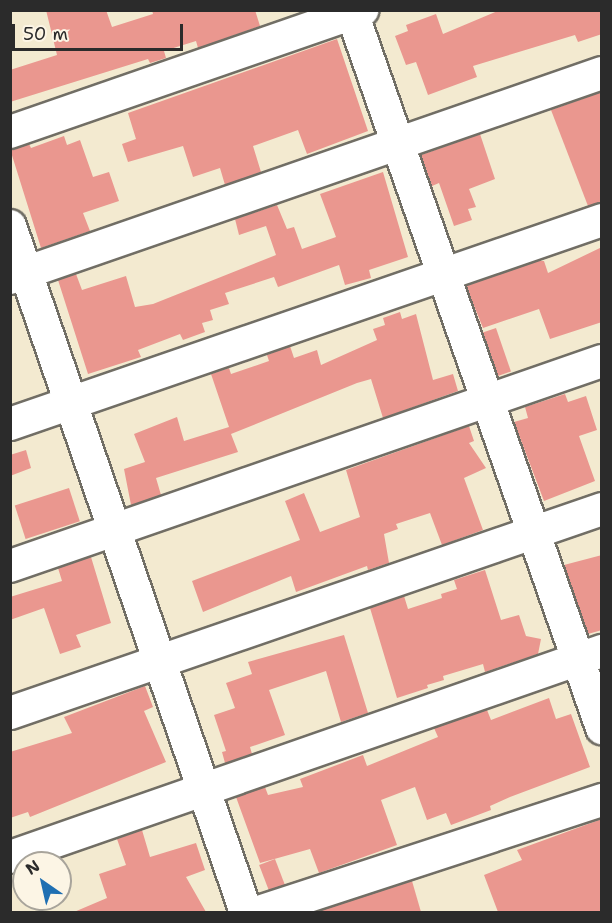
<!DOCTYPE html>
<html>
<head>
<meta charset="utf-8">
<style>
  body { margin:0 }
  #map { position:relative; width:612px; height:923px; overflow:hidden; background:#f3ead0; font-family:"Shantell Sans",sans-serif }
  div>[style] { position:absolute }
  .building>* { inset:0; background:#ea978f; transform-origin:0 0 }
  .roads { filter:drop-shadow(2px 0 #716e65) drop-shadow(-2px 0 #716e65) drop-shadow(0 2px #716e65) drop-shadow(0 -2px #716e65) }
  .minor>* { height:32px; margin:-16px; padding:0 16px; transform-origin:16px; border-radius:16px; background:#fff }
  span { translate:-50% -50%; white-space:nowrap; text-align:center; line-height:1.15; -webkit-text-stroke:4.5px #fcf5e5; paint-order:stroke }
  .frame { position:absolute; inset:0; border:12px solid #2b2b2b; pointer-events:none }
  .north { position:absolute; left:12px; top:851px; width:60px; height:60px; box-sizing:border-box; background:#fcf5e5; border:2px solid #a8a49b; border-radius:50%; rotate:326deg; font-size:16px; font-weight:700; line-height:24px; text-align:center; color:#2b2b2b }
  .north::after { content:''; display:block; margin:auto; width:21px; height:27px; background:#1f6fb2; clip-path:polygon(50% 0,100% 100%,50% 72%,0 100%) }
  .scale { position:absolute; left:12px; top:24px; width:171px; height:27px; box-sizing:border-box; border:3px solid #2b2b2b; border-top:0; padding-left:8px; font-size:18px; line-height:21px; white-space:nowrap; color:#2b2b2b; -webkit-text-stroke:4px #fcf5e5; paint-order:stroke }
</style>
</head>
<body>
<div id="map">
  <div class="building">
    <i style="clip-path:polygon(46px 10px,106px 10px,112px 27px,153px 14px,152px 10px,255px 10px,260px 26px,198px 48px,196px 41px,164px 51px,166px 58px,150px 63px,148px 59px,10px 102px,10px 70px,57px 55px)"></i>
    <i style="clip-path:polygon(500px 10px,602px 10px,602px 34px,578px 42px,575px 35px,473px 66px,477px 77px,428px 95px,416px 62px,406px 65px,395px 36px,408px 31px,406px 25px,436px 14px,443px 34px)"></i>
    <i style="clip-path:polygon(337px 39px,368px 131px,307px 154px,298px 130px,253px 146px,261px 172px,225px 185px,220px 168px,193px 177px,183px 146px,128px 162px,122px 144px,136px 139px,128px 113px)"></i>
    <i style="clip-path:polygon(602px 92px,602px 203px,588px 206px,551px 110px)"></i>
    <i style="clip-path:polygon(480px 134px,495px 179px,469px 189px,476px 207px,468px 209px,472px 220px,454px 226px,439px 183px,432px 186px,421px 155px)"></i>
    <i style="clip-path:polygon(64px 136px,67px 145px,80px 140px,93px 177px,109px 172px,119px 201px,83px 213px,90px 231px,41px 248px,10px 149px,29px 144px,31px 148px)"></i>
    <i style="clip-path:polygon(383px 172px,408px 257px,369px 270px,371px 278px,345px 285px,339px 265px,278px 287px,274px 277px,225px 293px,229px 304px,210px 310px,213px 320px,202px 323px,205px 332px,183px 340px,180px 334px,138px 350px,141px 357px,88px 374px,58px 280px,76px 274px,82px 290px,126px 276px,135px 307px,153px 304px,276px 255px,266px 226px,239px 235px,235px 219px,277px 205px,287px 229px,294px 227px,302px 249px,336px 237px,320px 194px)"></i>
    <i style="clip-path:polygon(602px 247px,602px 322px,550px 339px,539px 309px,483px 328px,466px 286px,538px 261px,544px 261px,548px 273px)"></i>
    <i style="clip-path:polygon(400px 312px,402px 319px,416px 314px,433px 380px,453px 374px,458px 391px,383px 418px,371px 379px,357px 383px,231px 434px,238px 452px,156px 478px,161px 495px,131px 505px,124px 469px,145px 462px,134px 434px,177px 417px,184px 441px,229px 427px,211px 374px,229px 368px,231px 374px,269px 361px,267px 355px,290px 346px,294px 358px,317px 350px,321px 365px,377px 340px,373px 329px,385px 325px,383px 318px)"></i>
    <i style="left:496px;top:328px;width:46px;height:14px;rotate:71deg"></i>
    <i style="clip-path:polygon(565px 394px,568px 402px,586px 396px,597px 430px,579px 436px,595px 481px,544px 501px,514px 422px,528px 418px,525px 407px)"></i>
    <i style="clip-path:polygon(469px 426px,474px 441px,469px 443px,486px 468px,464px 478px,483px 530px,442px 545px,430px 513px,396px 524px,398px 529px,384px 534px,389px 563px,368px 570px,367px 566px,296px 592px,291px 576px,203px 612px,192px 581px,300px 540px,285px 501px,304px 493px,320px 532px,360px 517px,346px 470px)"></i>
    <i style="clip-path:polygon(26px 450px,31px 468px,10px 476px,10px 455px)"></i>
    <i style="left:69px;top:488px;width:35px;height:57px;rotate:72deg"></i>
    <i style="clip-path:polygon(602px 555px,602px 630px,588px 634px,564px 565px)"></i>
    <i style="clip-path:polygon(91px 557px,111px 623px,76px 635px,81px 647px,60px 654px,44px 608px,10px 620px,10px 597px,62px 581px,58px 568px)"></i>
    <i style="clip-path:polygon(485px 570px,501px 620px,519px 615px,526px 636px,541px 639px,538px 654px,485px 672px,483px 664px,443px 676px,444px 680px,427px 685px,428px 688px,397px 698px,370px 608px,404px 596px,408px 609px,442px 598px,441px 594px,457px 589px,454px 580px)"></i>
    <i style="clip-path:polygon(344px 635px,368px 713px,341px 722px,326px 671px,269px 690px,285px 735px,250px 747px,252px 754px,225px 763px,222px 752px,226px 751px,214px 715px,235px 708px,226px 683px,252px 674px,248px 662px)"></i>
    <i style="clip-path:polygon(145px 686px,153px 707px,144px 711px,166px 762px,30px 817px,28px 812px,10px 818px,10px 752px,72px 733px,64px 717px)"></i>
    <i style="clip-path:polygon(549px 698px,556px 719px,571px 714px,590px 767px,510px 797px,490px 806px,491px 810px,451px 825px,446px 813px,427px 820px,415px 787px,381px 800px,397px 845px,319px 873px,310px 849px,260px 863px,236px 797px,265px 787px,268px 795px,303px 787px,300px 779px,363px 755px,367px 766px,438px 737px,434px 728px,487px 710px,491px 720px)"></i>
    <i style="clip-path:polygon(602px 819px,602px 912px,498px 912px,484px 875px,522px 860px,517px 850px)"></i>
    <i style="clip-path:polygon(142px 830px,150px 857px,196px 843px,205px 870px,186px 877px,206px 912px,74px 912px,107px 898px,99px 874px,126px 865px,117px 839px)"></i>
    <i style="left:275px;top:859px;width:28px;height:17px;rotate:69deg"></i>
    <i style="clip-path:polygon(412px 881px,421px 912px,322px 912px,322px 910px)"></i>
  </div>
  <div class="roads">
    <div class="minor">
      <i style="left:351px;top:10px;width:761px;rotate:70.73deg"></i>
      <i style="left:10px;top:132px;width:373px;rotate:-19.1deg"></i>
      <i style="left:10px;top:226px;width:725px;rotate:71.02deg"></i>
      <i style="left:10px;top:278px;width:626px;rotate:-19.1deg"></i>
      <i style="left:10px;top:424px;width:626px;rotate:-19.01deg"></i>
      <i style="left:10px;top:566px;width:626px;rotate:-19.1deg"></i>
      <i style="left:10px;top:713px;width:626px;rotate:-19.01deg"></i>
      <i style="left:10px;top:857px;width:627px;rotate:-19.19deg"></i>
      <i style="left:259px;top:912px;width:361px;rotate:-18.1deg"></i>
    </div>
  </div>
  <div class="frame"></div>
  <div class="north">N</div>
  <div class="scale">50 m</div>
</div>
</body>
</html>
